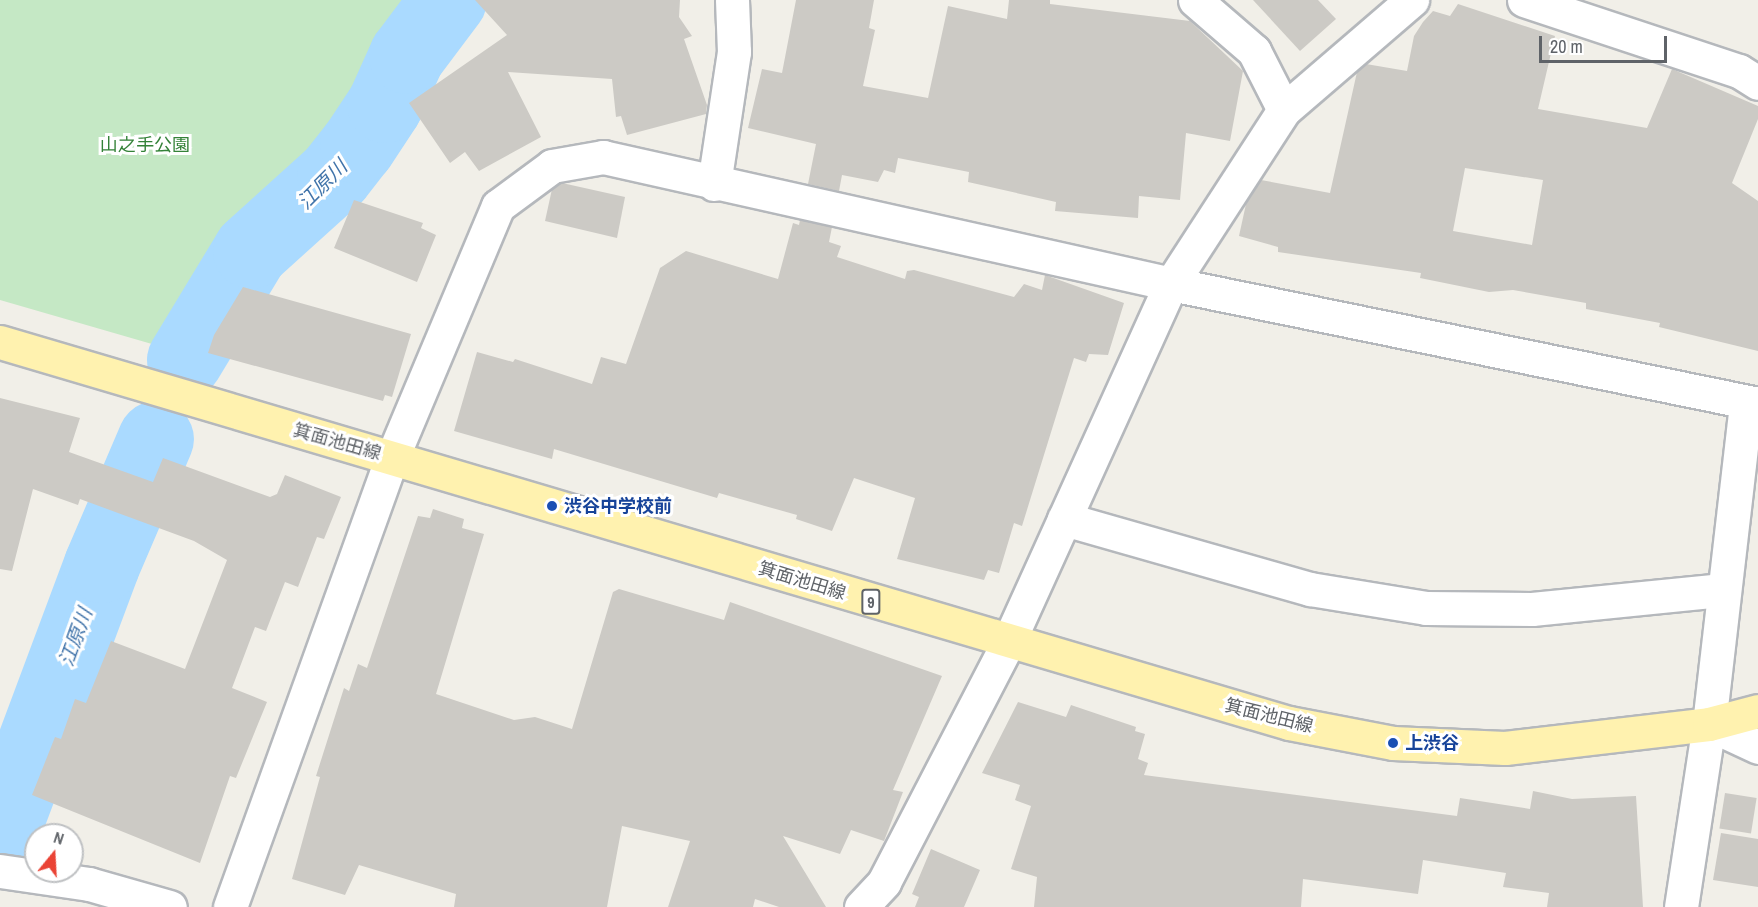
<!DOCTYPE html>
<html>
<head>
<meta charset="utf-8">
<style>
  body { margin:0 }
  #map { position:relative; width:1758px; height:907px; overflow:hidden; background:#f1efe8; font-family:"Archivo Narrow","Noto Sans JP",sans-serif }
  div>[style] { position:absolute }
  .green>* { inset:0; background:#c5e8c5 }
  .river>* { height:76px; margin:-38px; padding:0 38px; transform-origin:38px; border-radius:38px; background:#aadaff }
  .building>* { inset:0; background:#cccac5; transform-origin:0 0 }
  .roads { filter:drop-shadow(2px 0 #b5b8bc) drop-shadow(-2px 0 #b5b8bc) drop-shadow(0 2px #b5b8bc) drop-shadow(0 -2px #b5b8bc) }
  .minor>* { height:33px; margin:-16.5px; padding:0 16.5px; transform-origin:16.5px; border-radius:16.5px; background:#fff }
  .major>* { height:33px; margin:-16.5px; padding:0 16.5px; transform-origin:16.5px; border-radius:16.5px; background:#fff2af }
  .dots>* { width:16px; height:16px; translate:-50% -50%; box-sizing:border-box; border:3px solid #fff; border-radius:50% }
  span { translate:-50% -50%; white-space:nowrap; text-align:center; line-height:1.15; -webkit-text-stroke:6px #fff; paint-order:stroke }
  .shield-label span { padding:2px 4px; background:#fff; border:2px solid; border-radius:4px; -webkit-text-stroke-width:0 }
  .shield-label { font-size:16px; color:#5f6368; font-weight:700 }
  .park-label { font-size:18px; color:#348238 }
  .street-label { font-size:18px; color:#5f6368 }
  .transit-label { font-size:18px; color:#164399; font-weight:700 }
  .left { translate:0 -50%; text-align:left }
  .water-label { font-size:20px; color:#4174aa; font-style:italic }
  .north { position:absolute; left:24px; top:823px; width:60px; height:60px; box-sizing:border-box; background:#fff; border:2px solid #bfc1c3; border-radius:50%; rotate:18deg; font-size:16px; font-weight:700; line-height:24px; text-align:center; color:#5f6368 }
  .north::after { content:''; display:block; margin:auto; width:21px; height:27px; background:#ea4335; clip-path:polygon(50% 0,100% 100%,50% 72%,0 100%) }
  .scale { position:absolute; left:1539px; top:36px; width:128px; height:27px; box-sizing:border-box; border:3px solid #5f6368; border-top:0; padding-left:8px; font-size:18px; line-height:21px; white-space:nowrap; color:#5f6368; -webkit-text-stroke:4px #fff; paint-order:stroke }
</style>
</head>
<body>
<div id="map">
  <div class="green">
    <i style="clip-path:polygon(0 0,435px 0,421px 13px,353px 147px,240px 256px,183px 353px,0 300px)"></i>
  </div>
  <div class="river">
    <i style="left:185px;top:360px;width:127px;rotate:-58.8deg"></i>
    <i style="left:251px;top:251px;width:113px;rotate:-42.1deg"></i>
    <i style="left:335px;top:175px;width:37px;rotate:-52deg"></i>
    <i style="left:358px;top:146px;width:49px;rotate:-56.6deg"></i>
    <i style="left:385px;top:105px;width:54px;rotate:-65.8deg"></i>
    <i style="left:407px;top:56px;width:70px;rotate:-53.1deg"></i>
    <i style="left:0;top:838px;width:291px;rotate:-69.5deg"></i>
    <i style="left:102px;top:565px;width:137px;rotate:-66.8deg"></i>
  </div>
  <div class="building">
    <i style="clip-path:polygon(475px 0,680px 0,679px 17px,692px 36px,684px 39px,707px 105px,706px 114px,627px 135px,621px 116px,616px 117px,612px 79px,508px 72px,541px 137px,479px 171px,465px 152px,450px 163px,409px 103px,507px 35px)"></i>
    <i style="clip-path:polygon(796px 0,874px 0,869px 28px,875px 30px,863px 86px,928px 98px,948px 6px,1007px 19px,1009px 0,1050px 0,1050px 4px,1190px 21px,1243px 71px,1230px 141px,1186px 133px,1180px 200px,1139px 196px,1138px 218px,1055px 211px,1056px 202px,968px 182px,969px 172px,898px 158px,895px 173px,884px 170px,878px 182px,842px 175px,839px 191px,808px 184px,816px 144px,748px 128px,762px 69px,782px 73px)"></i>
    <i style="clip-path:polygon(1253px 0,1318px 0,1336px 19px,1300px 51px)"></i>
    <i style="clip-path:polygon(evenodd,1458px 4px,1555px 36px,1538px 109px,1647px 128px,1672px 69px,1758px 106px,1758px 119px,1732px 183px,1758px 201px,1758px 351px,1659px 327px,1660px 323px,1586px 309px,1586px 303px,1513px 290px,1489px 292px,1420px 278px,1421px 273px,1278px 252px,1278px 247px,1239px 236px,1246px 204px,1261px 180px,1330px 193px,1357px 72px,1366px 64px,1407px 71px,1414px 36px,1423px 22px,1433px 11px,1450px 16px,1458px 4px,1465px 168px,1543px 180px,1532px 245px,1453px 231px,1465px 168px)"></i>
    <i style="clip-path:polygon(562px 183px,625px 197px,617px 238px,545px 221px,552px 189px)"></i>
    <i style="clip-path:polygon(354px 200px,423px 223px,421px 228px,436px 235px,417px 282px,334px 248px)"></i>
    <i style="clip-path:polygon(800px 220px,832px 227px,829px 242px,841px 246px,837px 257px,905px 279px,907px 271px,914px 270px,1014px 297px,1024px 284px,1042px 290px,1045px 275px,1124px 303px,1108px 355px,1089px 354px,1086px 362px,1074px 358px,1022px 526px,1014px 523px,999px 573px,988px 570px,984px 580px,897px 559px,915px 498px,854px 478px,832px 531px,796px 519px,797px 515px,719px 493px,717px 498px,554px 449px,552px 459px,454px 431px,477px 352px,513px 362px,515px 359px,592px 384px,601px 357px,626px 364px,660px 268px,686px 251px,778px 279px,793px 223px,799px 225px)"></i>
    <i style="clip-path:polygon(243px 287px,411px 334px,392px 397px,385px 395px,383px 401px,208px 353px,214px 335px)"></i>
    <i style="clip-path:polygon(0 398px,80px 418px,69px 452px,153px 482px,163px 458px,270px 497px,277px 494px,285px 475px,341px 497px,324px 539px,317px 537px,298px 587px,285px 582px,266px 631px,255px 627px,232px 688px,267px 702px,236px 778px,230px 776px,200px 863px,32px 795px,55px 737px,61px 739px,75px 699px,86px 703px,111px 641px,185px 669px,227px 560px,194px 541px,80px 499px,78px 505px,33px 489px,12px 571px,0 569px)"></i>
    <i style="clip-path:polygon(433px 509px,464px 519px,462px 528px,484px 534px,436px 694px,514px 720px,535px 717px,572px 729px,613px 592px,619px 589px,724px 620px,730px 602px,942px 676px,893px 790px,903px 792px,884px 841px,851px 830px,840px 854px,783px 836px,826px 907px,779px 907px,755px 899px,753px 907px,668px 907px,690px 841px,622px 826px,607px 907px,454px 907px,456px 894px,359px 865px,345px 895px,292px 879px,320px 777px,316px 776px,344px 688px,349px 691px,358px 664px,367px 668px,418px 516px,430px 518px)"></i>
    <i style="clip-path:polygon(1018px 702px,1066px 717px,1071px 705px,1136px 727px,1135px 731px,1145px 734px,1138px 759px,1148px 763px,1144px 775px,1457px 816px,1460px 798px,1530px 809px,1533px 791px,1572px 799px,1636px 796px,1643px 907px,1547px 907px,1549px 893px,1503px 887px,1506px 873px,1423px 860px,1418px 894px,1303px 879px,1301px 907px,1034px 907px,1037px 877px,1011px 869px,1031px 806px,1015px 800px,1020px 785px,982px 773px)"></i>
    <i style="left:1725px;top:793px;width:32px;height:36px;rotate:9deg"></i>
    <i style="clip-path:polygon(1721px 833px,1758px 839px,1758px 887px,1713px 880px)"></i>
    <i style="clip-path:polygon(931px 849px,980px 870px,964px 907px,915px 907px,919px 897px,912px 894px)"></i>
  </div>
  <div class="roads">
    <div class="minor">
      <i style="left:1195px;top:0;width:78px;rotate:40.8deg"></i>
      <i style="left:1254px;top:51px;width:66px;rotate:63deg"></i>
      <i style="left:1524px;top:0;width:226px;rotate:18.3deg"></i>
      <i style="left:1739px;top:71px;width:22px;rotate:32deg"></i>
      <i style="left:714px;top:184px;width:134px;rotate:-81.4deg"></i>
      <i style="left:734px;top:52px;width:52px;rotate:-92.2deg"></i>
      <i style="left:1064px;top:519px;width:256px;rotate:15.9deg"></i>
      <i style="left:1310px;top:589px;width:118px;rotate:9.3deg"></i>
      <i style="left:1426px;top:608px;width:106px;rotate:0.5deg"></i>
      <i style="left:1532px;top:609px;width:192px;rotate:-5.7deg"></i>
      <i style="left:1709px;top:724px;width:54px;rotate:25.1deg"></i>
      <i style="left:0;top:871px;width:90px;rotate:8.3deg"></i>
      <i style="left:89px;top:884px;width:84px;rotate:15.9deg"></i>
      <i style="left:230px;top:907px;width:477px;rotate:-70.2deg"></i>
      <i style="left:392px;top:458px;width:273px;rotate:-67.2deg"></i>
      <i style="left:498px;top:206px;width:67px;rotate:-36.5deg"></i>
      <i style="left:552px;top:166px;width:52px;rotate:-10deg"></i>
      <i style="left:603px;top:157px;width:582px;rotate:12.6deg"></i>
      <i style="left:1171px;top:284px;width:599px;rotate:11.55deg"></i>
      <i style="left:861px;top:907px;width:34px;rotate:-47deg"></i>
      <i style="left:884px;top:882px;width:269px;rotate:-62.6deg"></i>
      <i style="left:1008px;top:643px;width:394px;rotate:-65.6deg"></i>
      <i style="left:1171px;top:284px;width:207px;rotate:-57deg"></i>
      <i style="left:1284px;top:110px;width:169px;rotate:-40.7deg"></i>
      <i style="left:1681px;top:907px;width:185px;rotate:-81.3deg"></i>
      <i style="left:1709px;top:724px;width:324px;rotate:-83.4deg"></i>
    </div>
    <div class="major">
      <i style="left:0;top:342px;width:1344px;rotate:16.47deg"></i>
      <i style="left:1289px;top:723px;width:106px;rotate:10.9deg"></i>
      <i style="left:1393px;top:743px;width:112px;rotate:2.6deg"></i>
      <i style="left:1505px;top:748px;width:205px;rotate:-6.7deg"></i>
      <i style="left:1709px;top:724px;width:51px;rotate:-14.9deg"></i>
    </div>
  </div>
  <div class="dots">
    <i style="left:552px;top:506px;background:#1a4fb4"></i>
    <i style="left:1393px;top:743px;background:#1a4fb4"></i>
  </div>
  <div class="shield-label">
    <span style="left:871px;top:602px">9</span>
  </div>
  <div class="park-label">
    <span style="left:145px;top:145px">山之手公園</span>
  </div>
  <div class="street-label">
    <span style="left:337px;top:442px;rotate:16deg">箕面池田線</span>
    <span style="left:802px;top:581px;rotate:17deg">箕面池田線</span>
    <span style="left:1269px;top:716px;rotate:14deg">箕面池田線</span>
  </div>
  <div class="transit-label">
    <span class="left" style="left:564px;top:506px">渋谷中学校前</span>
    <span class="left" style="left:1405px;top:743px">上渋谷</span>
  </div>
  <div class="water-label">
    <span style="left:322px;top:184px;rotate:-45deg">江原川</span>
    <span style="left:75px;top:637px;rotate:-70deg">江原川</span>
  </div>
  <div class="north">N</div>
  <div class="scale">20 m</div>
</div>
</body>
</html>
